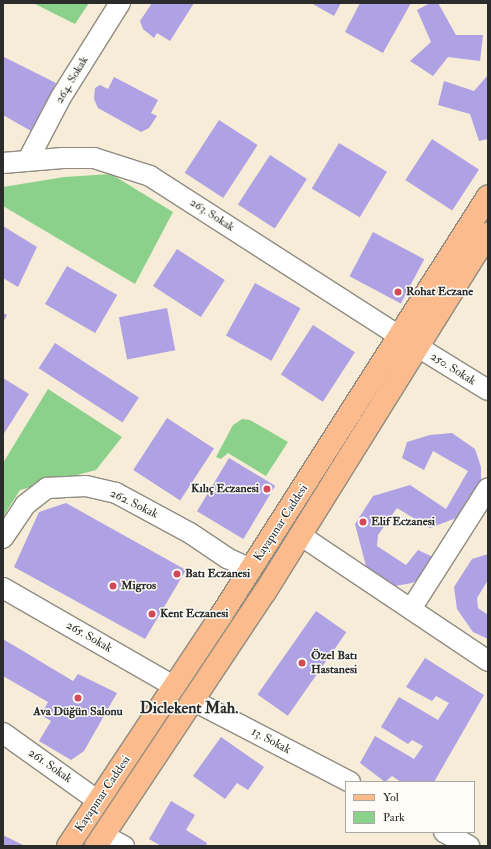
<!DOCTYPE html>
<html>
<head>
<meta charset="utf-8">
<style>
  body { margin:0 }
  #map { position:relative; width:491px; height:849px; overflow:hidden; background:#f6ecd8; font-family:"IM FELL Double Pica",serif }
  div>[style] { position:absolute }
  .green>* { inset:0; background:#8cd18b }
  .building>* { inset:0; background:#aea1e4; transform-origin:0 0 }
  .roads { filter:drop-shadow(1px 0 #908c82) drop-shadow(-1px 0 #908c82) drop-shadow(0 1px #908c82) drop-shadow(0 -1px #908c82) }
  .minor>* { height:20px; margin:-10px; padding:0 10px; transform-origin:10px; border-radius:10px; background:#fff }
  .major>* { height:22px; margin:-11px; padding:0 11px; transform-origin:11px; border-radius:11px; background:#fbbb8c }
  .dots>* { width:11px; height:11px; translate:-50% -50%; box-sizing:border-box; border:2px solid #fdfcf7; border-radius:50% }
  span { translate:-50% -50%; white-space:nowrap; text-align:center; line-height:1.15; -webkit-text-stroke:3px #fdfcf7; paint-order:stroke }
  .street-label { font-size:12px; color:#2b2b2b }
  .poi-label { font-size:12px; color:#2b2b2b; font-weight:700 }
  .left { translate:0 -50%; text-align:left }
  .right { translate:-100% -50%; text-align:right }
  .district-label { font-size:16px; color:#2b2b2b; font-weight:700 }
  .frame { position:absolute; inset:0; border:4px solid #2b2b2b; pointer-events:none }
  .legend { position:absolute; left:345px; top:781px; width:130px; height:52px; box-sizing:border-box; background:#fdfcf7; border:1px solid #a9a8a5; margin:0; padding:5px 7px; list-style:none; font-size:12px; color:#2b2b2b }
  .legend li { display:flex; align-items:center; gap:8px; height:20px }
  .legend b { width:20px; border:1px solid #a9a8a5 }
</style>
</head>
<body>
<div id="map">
  <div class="green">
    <i style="clip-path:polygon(33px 3px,89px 3px,75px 24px)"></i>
    <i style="clip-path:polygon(111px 174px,173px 212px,135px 284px,3px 206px,3px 187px,64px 177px)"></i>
    <i style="clip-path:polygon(48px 389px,122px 437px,96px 470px,20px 490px,3px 517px,3px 463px)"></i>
    <i style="clip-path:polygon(242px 419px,250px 420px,288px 442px,266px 476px,228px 453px,221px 459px,216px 457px,233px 425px)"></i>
  </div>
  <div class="building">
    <i style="clip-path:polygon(152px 3px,194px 3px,170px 41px,157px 33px,154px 38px,143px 29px,140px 21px)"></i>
    <i style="clip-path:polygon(311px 3px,341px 3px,334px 16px)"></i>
    <i style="clip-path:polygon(360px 3px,411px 3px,383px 53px,345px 32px)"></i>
    <i style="clip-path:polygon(430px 3px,438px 3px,456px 35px,483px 35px,480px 61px,448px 57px,433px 76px,410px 61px,431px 42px,417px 10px)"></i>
    <i style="clip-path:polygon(4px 57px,56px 83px,31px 131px,3px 115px)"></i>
    <i style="clip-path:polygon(488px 75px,488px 139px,479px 141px,470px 114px,438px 105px,444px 81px,474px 91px)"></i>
    <i style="clip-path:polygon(114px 77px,158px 100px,151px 113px,157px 116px,149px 128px,141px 132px,98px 108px,94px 99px,95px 88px,100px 85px,108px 89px)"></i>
    <i style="left:219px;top:120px;width:46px;height:63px;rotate:33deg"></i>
    <i style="left:432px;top:139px;width:56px;height:49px;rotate:33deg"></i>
    <i style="left:339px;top:143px;width:56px;height:53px;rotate:31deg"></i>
    <i style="left:270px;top:155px;width:44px;height:59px;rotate:33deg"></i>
    <i style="clip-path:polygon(3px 226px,37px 247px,18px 287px,3px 278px)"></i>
    <i style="left:373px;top:232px;width:58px;height:50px;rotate:28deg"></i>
    <i style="left:177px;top:249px;width:57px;height:44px;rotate:33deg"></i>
    <i style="left:67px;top:266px;width:58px;height:44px;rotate:30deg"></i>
    <i style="left:255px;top:283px;width:52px;height:60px;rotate:29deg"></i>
    <i style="left:167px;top:308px;width:43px;height:49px;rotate:79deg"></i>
    <i style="clip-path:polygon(3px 313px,7px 315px,3px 322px)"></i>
    <i style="left:313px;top:325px;width:50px;height:59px;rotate:33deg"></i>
    <i style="left:55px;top:343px;width:100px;height:30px;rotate:33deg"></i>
    <i style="clip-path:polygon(3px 378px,29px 394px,3px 435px)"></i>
    <i style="left:167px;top:418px;width:56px;height:62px;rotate:33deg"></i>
    <i style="clip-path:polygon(452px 433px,475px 449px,481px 467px,481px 484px,464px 515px,430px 528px,397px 508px,378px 535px,377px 546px,406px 565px,418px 550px,435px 558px,422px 578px,412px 583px,395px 586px,367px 570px,355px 524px,373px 496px,410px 485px,446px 509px,468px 471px,433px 451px,424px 470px,402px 458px,407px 442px,430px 435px)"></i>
    <i style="left:229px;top:458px;width:54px;height:62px;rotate:31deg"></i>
    <i style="clip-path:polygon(66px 503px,186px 570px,145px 639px,14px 567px,39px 512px)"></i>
    <i style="clip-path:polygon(488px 554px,488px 580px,477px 598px,478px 608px,488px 615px,488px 639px,473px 632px,457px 609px,454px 587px,472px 559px)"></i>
    <i style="left:316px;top:611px;width:37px;height:102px;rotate:35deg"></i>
    <i style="clip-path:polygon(3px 639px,73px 681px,78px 674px,117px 693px,84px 751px,71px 760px,39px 741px,51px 721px,41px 715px,48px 702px,3px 676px)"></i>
    <i style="clip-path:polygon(425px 658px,484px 695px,434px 782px,401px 782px,392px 776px,385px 782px,360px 763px,375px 736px,414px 759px,423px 746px,412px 740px,408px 744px,381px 727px,399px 697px,438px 720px,449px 703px,436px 696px,432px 701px,406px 687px)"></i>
    <i style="clip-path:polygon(221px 737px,264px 767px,248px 790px,237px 783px,225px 799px,193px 776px)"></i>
    <i style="clip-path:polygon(171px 801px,195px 815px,186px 830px,207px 843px,206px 846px,161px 846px,149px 839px)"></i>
    <i style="clip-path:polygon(3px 835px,25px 846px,3px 846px)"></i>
  </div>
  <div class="roads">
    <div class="minor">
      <i style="left:28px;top:160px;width:71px;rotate:-62.4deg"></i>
      <i style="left:61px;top:97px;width:111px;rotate:-57.9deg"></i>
      <i style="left:3px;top:163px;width:60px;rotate:-4.8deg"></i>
      <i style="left:63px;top:158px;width:31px"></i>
      <i style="left:94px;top:158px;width:59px;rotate:17.8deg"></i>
      <i style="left:150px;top:176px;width:296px;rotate:32.7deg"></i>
      <i style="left:418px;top:347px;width:82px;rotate:31.6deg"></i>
      <i style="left:300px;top:535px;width:226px;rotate:33.8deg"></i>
      <i style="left:3px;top:538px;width:40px;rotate:-56deg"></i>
      <i style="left:25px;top:505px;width:28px;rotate:-38deg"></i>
      <i style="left:47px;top:488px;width:39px;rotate:-3deg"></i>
      <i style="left:86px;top:486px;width:31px;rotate:13deg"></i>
      <i style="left:116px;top:493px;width:84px;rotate:28.4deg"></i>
      <i style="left:190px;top:533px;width:45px;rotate:34deg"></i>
      <i style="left:227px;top:558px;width:26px;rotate:25deg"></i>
      <i style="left:3px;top:588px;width:198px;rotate:29.9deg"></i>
      <i style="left:411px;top:609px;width:143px;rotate:-57.5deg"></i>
      <i style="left:192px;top:700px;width:178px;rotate:27.4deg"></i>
      <i style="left:3px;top:733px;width:115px;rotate:35.5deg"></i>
      <i style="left:444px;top:832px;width:29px;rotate:29deg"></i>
      <i style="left:103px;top:835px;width:24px;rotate:28deg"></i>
    </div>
    <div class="major">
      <i style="left:68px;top:846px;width:278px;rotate:-56.4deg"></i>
      <i style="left:222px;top:614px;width:495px;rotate:-57.5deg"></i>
      <i style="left:96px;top:846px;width:305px;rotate:-56.4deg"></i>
      <i style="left:265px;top:592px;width:422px;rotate:-58.1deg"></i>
    </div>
  </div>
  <div class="dots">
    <i style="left:398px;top:292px;background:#d1495b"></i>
    <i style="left:267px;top:489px;background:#d1495b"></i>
    <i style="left:363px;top:522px;background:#d1495b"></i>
    <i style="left:177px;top:574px;background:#d1495b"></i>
    <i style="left:113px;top:586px;background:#d1495b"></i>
    <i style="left:152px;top:614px;background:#d1495b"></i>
    <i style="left:302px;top:663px;background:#d1495b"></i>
    <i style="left:78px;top:698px;background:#d1495b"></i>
  </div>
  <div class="street-label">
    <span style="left:72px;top:80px;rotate:-59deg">264. Sokak</span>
    <span style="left:212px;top:215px;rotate:33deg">263. Sokak</span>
    <span style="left:453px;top:369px;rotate:32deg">250. Sokak</span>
    <span style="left:134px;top:504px;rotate:26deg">262. Sokak</span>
    <span style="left:281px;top:523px;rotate:-57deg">Kayapınar Caddesi</span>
    <span style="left:89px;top:637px;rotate:30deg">265. Sokak</span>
    <span style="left:271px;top:741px;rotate:28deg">13. Sokak</span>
    <span style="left:50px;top:766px;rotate:35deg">261. Sokak</span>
    <span style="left:103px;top:794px;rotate:-56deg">Kayapınar Caddesi</span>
  </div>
  <div class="poi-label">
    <span class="left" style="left:406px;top:292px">Rohat Eczane</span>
    <span class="right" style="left:259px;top:489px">Kılıç Eczanesi</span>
    <span class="left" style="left:371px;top:522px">Elif Eczanesi</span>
    <span class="left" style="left:185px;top:574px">Batı Eczanesi</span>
    <span class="left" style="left:121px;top:586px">Migros</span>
    <span class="left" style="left:160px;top:614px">Kent Eczanesi</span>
    <span class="left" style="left:311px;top:663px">Özel Batı<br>Hastanesi</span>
    <span style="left:78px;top:712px">Ava Düğün Salonu</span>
  </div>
  <div class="district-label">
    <span style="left:189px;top:708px">Diclekent Mah.</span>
  </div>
  <div class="frame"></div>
  <ul class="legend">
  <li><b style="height:5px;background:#fbbb8c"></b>Yol</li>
  <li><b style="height:11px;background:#8cd18b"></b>Park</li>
  </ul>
</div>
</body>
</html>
